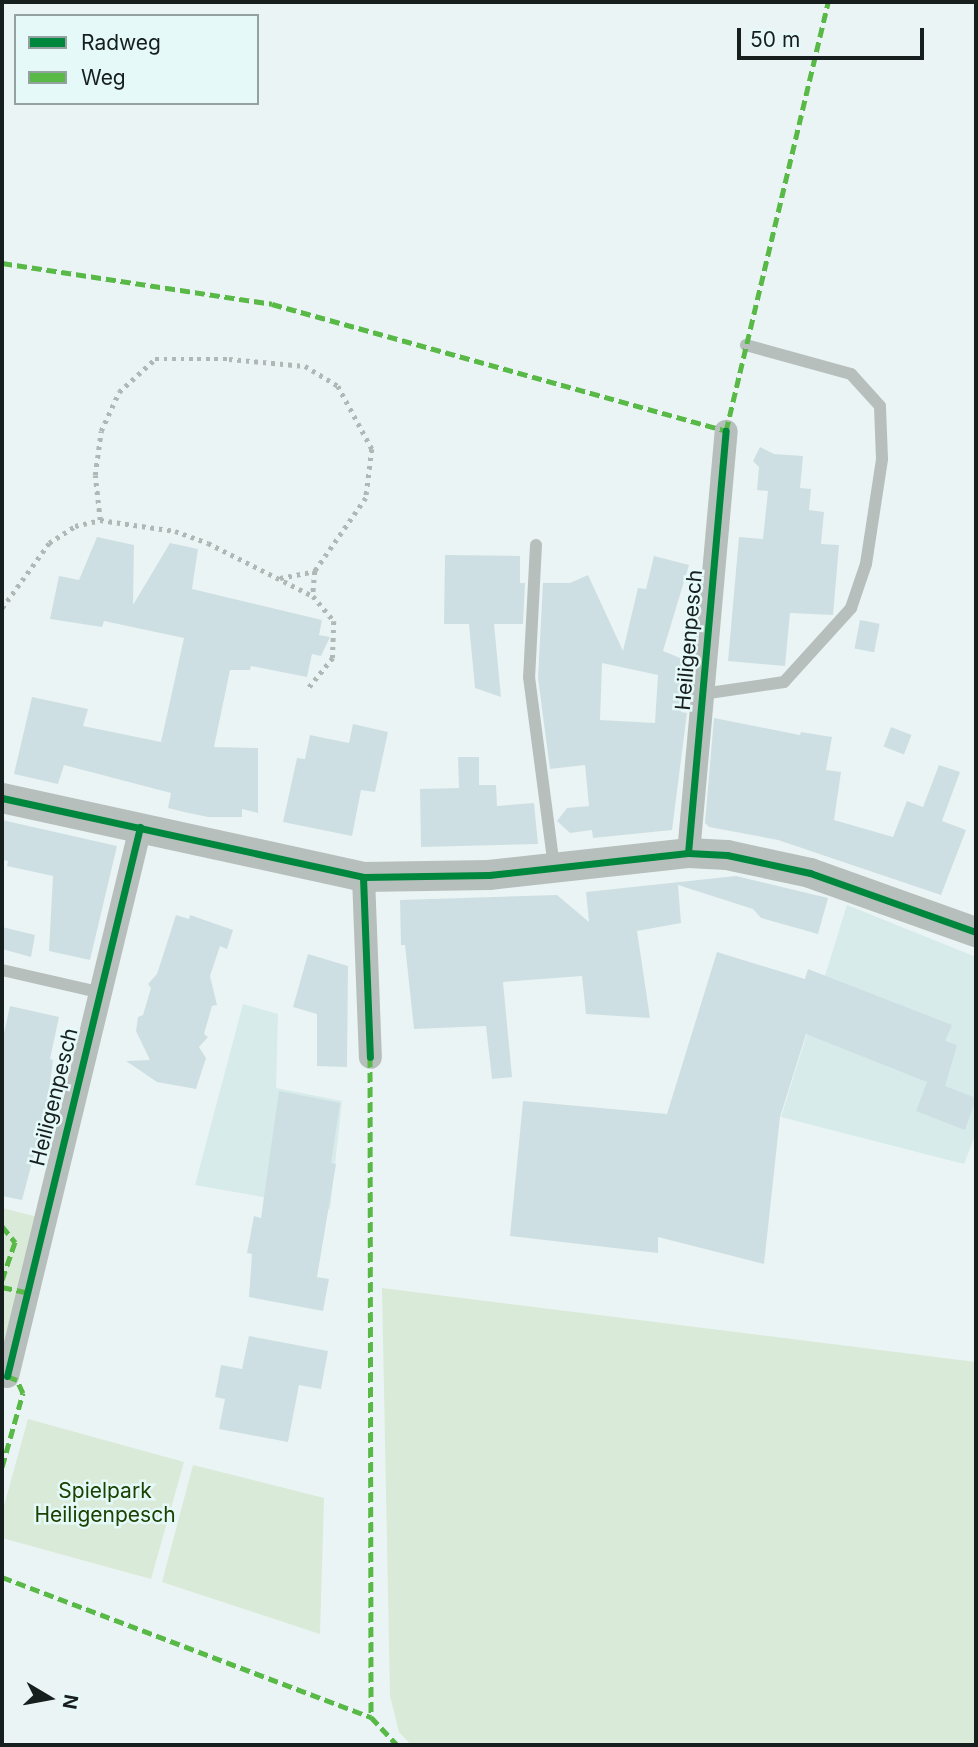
<!DOCTYPE html>
<html>
<head>
<meta charset="utf-8">
<style>
  body { margin:0 }
  #map { position:relative; width:978px; height:1747px; overflow:hidden; background:#eaf4f4; font-family:Inter,sans-serif }
  div>[style] { position:absolute }
  .built>* { inset:0; background:#d6ebea }
  .green>* { inset:0; background:#d9ead8 }
  .building>* { inset:0; background:#cedfe3; transform-origin:0 0 }
  .path>* { height:4.5px; margin-top:-2.25px; transform-origin:0; background:repeating-linear-gradient(90deg,#b0b8b6 0 3.5px,transparent 0 8.5px) }
  .service>* { height:12px; margin:-6px; padding:0 6px; transform-origin:6px; border-radius:6px; background:#b7bfbc }
  .minor>* { height:23px; margin:-11.5px; padding:0 11.5px; transform-origin:11.5px; border-radius:11.5px; background:#b7bfbc }
  .tertiary>* { height:30px; margin:-15px; padding:0 15px; transform-origin:15px; border-radius:15px; background:#b7bfbc }
  .quiet>* { height:5px; margin-top:-2.5px; transform-origin:0; background:repeating-linear-gradient(90deg,#58b947 0 10px,transparent 0 15px) }
  .cycleway>* { height:7px; margin:-3.5px; padding:0 3.5px; transform-origin:3.5px; border-radius:3.5px; background:#00873e }
  span { translate:-50% -50%; white-space:nowrap; text-align:center; line-height:1.15; -webkit-text-stroke:5px #e5f9f8; paint-order:stroke }
  .street-label { font-size:21px; color:#171f1e }
  .park-label { font-size:21px; color:#1b4201 }
  .frame { position:absolute; inset:0; border:4px solid #171f1e; pointer-events:none }
  .legend { position:absolute; left:14px; top:14px; width:245px; height:91px; box-sizing:border-box; background:#e5f9f8; border:2px solid #93a2a1; margin:0; padding:9px 12px; list-style:none; font-size:21px; color:#171f1e }
  .legend li { display:flex; align-items:center; gap:14px; height:35px }
  .legend b { width:35px; border:2px solid #93a2a1 }
  .north { position:absolute; left:14px; top:1663px; width:70px; height:70px; -webkit-text-stroke:5px #e5f9f8; paint-order:stroke; rotate:100deg; font-size:19px; font-weight:700; line-height:28px; text-align:center; color:#171f1e }
  .north::after { content:''; display:block; margin:auto; width:24px; height:32px; background:#171f1e; clip-path:polygon(50% 0,100% 100%,50% 72%,0 100%) }
  .scale { position:absolute; left:737px; top:28px; width:187px; height:32px; box-sizing:border-box; border:4px solid #171f1e; border-top:0; padding-left:9px; font-size:21px; line-height:24px; white-space:nowrap; color:#171f1e; -webkit-text-stroke:5px #e5f9f8; paint-order:stroke }
</style>
</head>
<body>
<div id="map">
  <div class="built">
    <i style="clip-path:polygon(847px 905px,976px 957px,976px 1133px,964px 1164px,781px 1117px)"></i>
    <i style="clip-path:polygon(243px 1004px,278px 1014px,276px 1088px,342px 1101px,330px 1209px,195px 1185px)"></i>
  </div>
  <div class="green">
    <i style="clip-path:polygon(2px 1208px,38px 1217px,2px 1366px)"></i>
    <i style="clip-path:polygon(382px 1288px,976px 1362px,976px 1745px,411px 1745px,399px 1732px,390px 1696px)"></i>
    <i style="clip-path:polygon(28px 1419px,184px 1462px,151px 1579px,2px 1538px,2px 1513px)"></i>
    <i style="clip-path:polygon(193px 1465px,324px 1498px,320px 1634px,162px 1582px)"></i>
  </div>
  <div class="building">
    <i style="clip-path:polygon(760px 447px,774px 454px,803px 456px,800px 488px,811px 489px,809px 510px,824px 512px,821px 544px,839px 545px,833px 615px,790px 613px,785px 666px,728px 661px,739px 537px,763px 539px,768px 491px,757px 490px,759px 467px,753px 461px)"></i>
    <i style="clip-path:polygon(97px 537px,134px 545px,133px 605px,170px 543px,198px 549px,192px 589px,322px 620px,319px 635px,330px 637px,321px 656px,312px 654px,307px 677px,251px 666px,250px 670px,230px 670px,214px 747px,258px 748px,258px 813px,242px 809px,242px 817px,208px 817px,184px 812px,168px 808px,171px 793px,64px 765px,58px 784px,14px 774px,32px 697px,88px 709px,83px 726px,161px 742px,184px 638px,104px 621px,102px 627px,50px 619px,59px 576px,79px 580px)"></i>
    <i style="clip-path:polygon(445px 555px,520px 556px,520px 583px,525px 583px,523px 624px,494px 624px,501px 697px,475px 688px,469px 624px,444px 624px)"></i>
    <i style="clip-path:polygon(evenodd,654px 556px,689px 565px,663px 651px,685px 660px,681px 712px,687px 713px,672px 830px,593px 838px,592px 830px,570px 833px,557px 821px,567px 808px,589px 806px,585px 765px,550px 769px,538px 678px,543px 583px,570px 583px,588px 575px,623px 651px,638px 588px,646px 589px,654px 556px,602px 663px,658px 675px,655px 723px,600px 720px,602px 663px)"></i>
    <i style="left:860px;top:620px;width:20px;height:29px;rotate:11deg"></i>
    <i style="clip-path:polygon(714px 718px,800px 735px,801px 732px,832px 737px,826px 770px,841px 772px,834px 820px,893px 837px,907px 801px,923px 807px,939px 765px,960px 772px,942px 821px,966px 830px,941px 895px,778px 840px,709px 827px,705px 823px)"></i>
    <i style="clip-path:polygon(353px 724px,388px 732px,375px 792px,361px 790px,352px 836px,283px 822px,297px 758px,305px 759px,310px 735px,349px 743px)"></i>
    <i style="left:891px;top:727px;width:22px;height:21px;rotate:21deg"></i>
    <i style="clip-path:polygon(458px 757px,479px 757px,479px 785px,496px 785px,497px 806px,534px 803px,538px 844px,421px 847px,420px 789px,459px 788px)"></i>
    <i style="clip-path:polygon(2px 820px,117px 846px,90px 960px,49px 951px,53px 876px,7px 866px,8px 861px,2px 860px)"></i>
    <i style="clip-path:polygon(736px 876px,828px 898px,818px 934px,761px 918px,753px 909px,678px 885px,681px 923px,637px 931px,650px 1018px,586px 1014px,582px 976px,503px 982px,512px 1077px,492px 1079px,486px 1026px,414px 1029px,405px 945px,401px 945px,400px 900px,557px 895px,589px 922px,586px 892px)"></i>
    <i style="clip-path:polygon(176px 915px,189px 919px,190px 915px,233px 930px,227px 949px,220px 946px,210px 976px,217px 1005px,212px 1006px,204px 1034px,208px 1037px,199px 1047px,206px 1058px,196px 1089px,157px 1082px,126px 1061px,150px 1060px,136px 1031px,138px 1017px,143px 1015px,151px 988px,148px 984px,157px 974px)"></i>
    <i style="clip-path:polygon(2px 927px,35px 935px,31px 957px,2px 949px)"></i>
    <i style="clip-path:polygon(717px 952px,805px 979px,808px 969px,952px 1025px,945px 1041px,957px 1045px,945px 1086px,976px 1098px,965px 1130px,916px 1111px,927px 1082px,806px 1034px,780px 1117px,764px 1264px,658px 1237px,658px 1253px,510px 1236px,523px 1101px,667px 1114px)"></i>
    <i style="clip-path:polygon(308px 954px,348px 966px,347px 1067px,317px 1066px,317px 1014px,293px 1007px)"></i>
    <i style="clip-path:polygon(10px 1006px,59px 1017px,50px 1059px,53px 1060px,47px 1106px,22px 1200px,2px 1196px,2px 1042px)"></i>
    <i style="clip-path:polygon(279px 1091px,340px 1103px,331px 1163px,336px 1164px,317px 1277px,329px 1279px,323px 1311px,249px 1297px,252px 1254px,247px 1253px,254px 1216px,261px 1218px)"></i>
    <i style="clip-path:polygon(249px 1336px,328px 1351px,321px 1389px,299px 1385px,288px 1442px,219px 1429px,225px 1399px,215px 1397px,221px 1365px,242px 1369px)"></i>
  </div>
  <div class="path">
    <i style="left:100px;top:520px;width:45px;rotate:-96.3deg"></i>
    <i style="left:95px;top:475px;width:44px;rotate:-82.2deg"></i>
    <i style="left:101px;top:431px;width:43px;rotate:-65.2deg"></i>
    <i style="left:119px;top:392px;width:49px;rotate:-42.5deg"></i>
    <i style="left:155px;top:359px;width:74px"></i>
    <i style="left:229px;top:359px;width:76px;rotate:5.3deg"></i>
    <i style="left:305px;top:366px;width:39px;rotate:31deg"></i>
    <i style="left:338px;top:386px;width:72px;rotate:61.6deg"></i>
    <i style="left:372px;top:449px;width:49px;rotate:97deg"></i>
    <i style="left:366px;top:498px;width:89px;rotate:124.9deg"></i>
    <i style="left:315px;top:571px;width:25px;rotate:95deg"></i>
    <i style="left:280px;top:578px;width:36px;rotate:-11deg"></i>
    <i style="left:2px;top:608px;width:80px;rotate:-54.1deg"></i>
    <i style="left:49px;top:543px;width:31px;rotate:-33deg"></i>
    <i style="left:75px;top:526px;width:26px;rotate:-13deg"></i>
    <i style="left:100px;top:520px;width:76px;rotate:8.3deg"></i>
    <i style="left:175px;top:531px;width:35px;rotate:20deg"></i>
    <i style="left:208px;top:543px;width:118px;rotate:26.8deg"></i>
    <i style="left:313px;top:596px;width:33px;rotate:50deg"></i>
    <i style="left:334px;top:621px;width:37px;rotate:92deg"></i>
    <i style="left:333px;top:658px;width:38px;rotate:129deg"></i>
  </div>
  <div class="service">
    <i style="left:536px;top:545px;width:132px;rotate:93deg"></i>
    <i style="left:529px;top:677px;width:192px;rotate:82.5deg"></i>
    <i style="left:702px;top:694px;width:83px;rotate:-8.3deg"></i>
    <i style="left:784px;top:682px;width:100px;rotate:-47.8deg"></i>
    <i style="left:851px;top:608px;width:46px;rotate:-71.2deg"></i>
    <i style="left:866px;top:564px;width:106px;rotate:-81.3deg"></i>
    <i style="left:882px;top:459px;width:53px;rotate:-92.2deg"></i>
    <i style="left:880px;top:406px;width:43px;rotate:-132.2deg"></i>
    <i style="left:851px;top:374px;width:109px;rotate:-164.6deg"></i>
    <i style="left:2px;top:970px;width:98px;rotate:12.9deg"></i>
  </div>
  <div class="minor">
    <i style="left:688px;top:853px;width:424px;rotate:-84.9deg"></i>
    <i style="left:363px;top:877px;width:180px;rotate:87.8deg"></i>
    <i style="left:7px;top:1376px;width:565px;rotate:-76.38deg"></i>
  </div>
  <div class="tertiary">
    <i style="left:2px;top:798px;width:370px;rotate:12.3deg"></i>
    <i style="left:363px;top:877px;width:126px;rotate:-0.9deg"></i>
    <i style="left:489px;top:875px;width:200px;rotate:-6.3deg"></i>
    <i style="left:688px;top:853px;width:39px;rotate:3deg"></i>
    <i style="left:727px;top:855px;width:85px;rotate:12.2deg"></i>
    <i style="left:810px;top:873px;width:176px;rotate:19.6deg"></i>
  </div>
  <div class="quiet">
    <i style="left:2px;top:263px;width:273px;rotate:8.6deg"></i>
    <i style="left:272px;top:304px;width:471px;rotate:15.6deg"></i>
    <i style="left:726px;top:431px;width:441px;rotate:-76.6deg"></i>
    <i style="left:370px;top:1057px;width:660px;rotate:89.91deg"></i>
    <i style="left:2px;top:1226px;width:21px;rotate:51deg"></i>
    <i style="left:15px;top:1242px;width:40px;rotate:108.9deg"></i>
    <i style="left:2px;top:1287px;width:25px;rotate:12deg"></i>
    <i style="left:2px;top:1467px;width:77px;rotate:-74.2deg"></i>
    <i style="left:23px;top:1393px;width:14px;rotate:-115deg"></i>
    <i style="left:17px;top:1380px;width:11px;rotate:-158deg"></i>
    <i style="left:2px;top:1577px;width:395px;rotate:20.8deg"></i>
    <i style="left:371px;top:1717px;width:38px;rotate:47deg"></i>
  </div>
  <div class="cycleway">
    <i style="left:2px;top:798px;width:370px;rotate:12.3deg"></i>
    <i style="left:363px;top:877px;width:126px;rotate:-0.9deg"></i>
    <i style="left:489px;top:875px;width:200px;rotate:-6.3deg"></i>
    <i style="left:688px;top:853px;width:39px;rotate:3deg"></i>
    <i style="left:727px;top:855px;width:85px;rotate:12.2deg"></i>
    <i style="left:810px;top:873px;width:176px;rotate:19.6deg"></i>
    <i style="left:688px;top:853px;width:424px;rotate:-84.9deg"></i>
    <i style="left:363px;top:877px;width:180px;rotate:87.8deg"></i>
    <i style="left:7px;top:1376px;width:565px;rotate:-76.38deg"></i>
  </div>
  <div class="street-label">
    <span style="left:689px;top:640px;rotate:-85deg">Heiligenpesch</span>
    <span style="left:54px;top:1097px;rotate:-76deg">Heiligenpesch</span>
  </div>
  <div class="park-label">
    <span style="left:105px;top:1503px">Spielpark<br>Heiligenpesch</span>
  </div>
  <div class="frame"></div>
  <ul class="legend">
  <li><b style="height:9px;background:#00873e"></b>Radweg</li>
  <li><b style="height:9px;background:#58b947"></b>Weg</li>
  </ul>
  <div class="north">N</div>
  <div class="scale">50 m</div>
</div>
</body>
</html>
